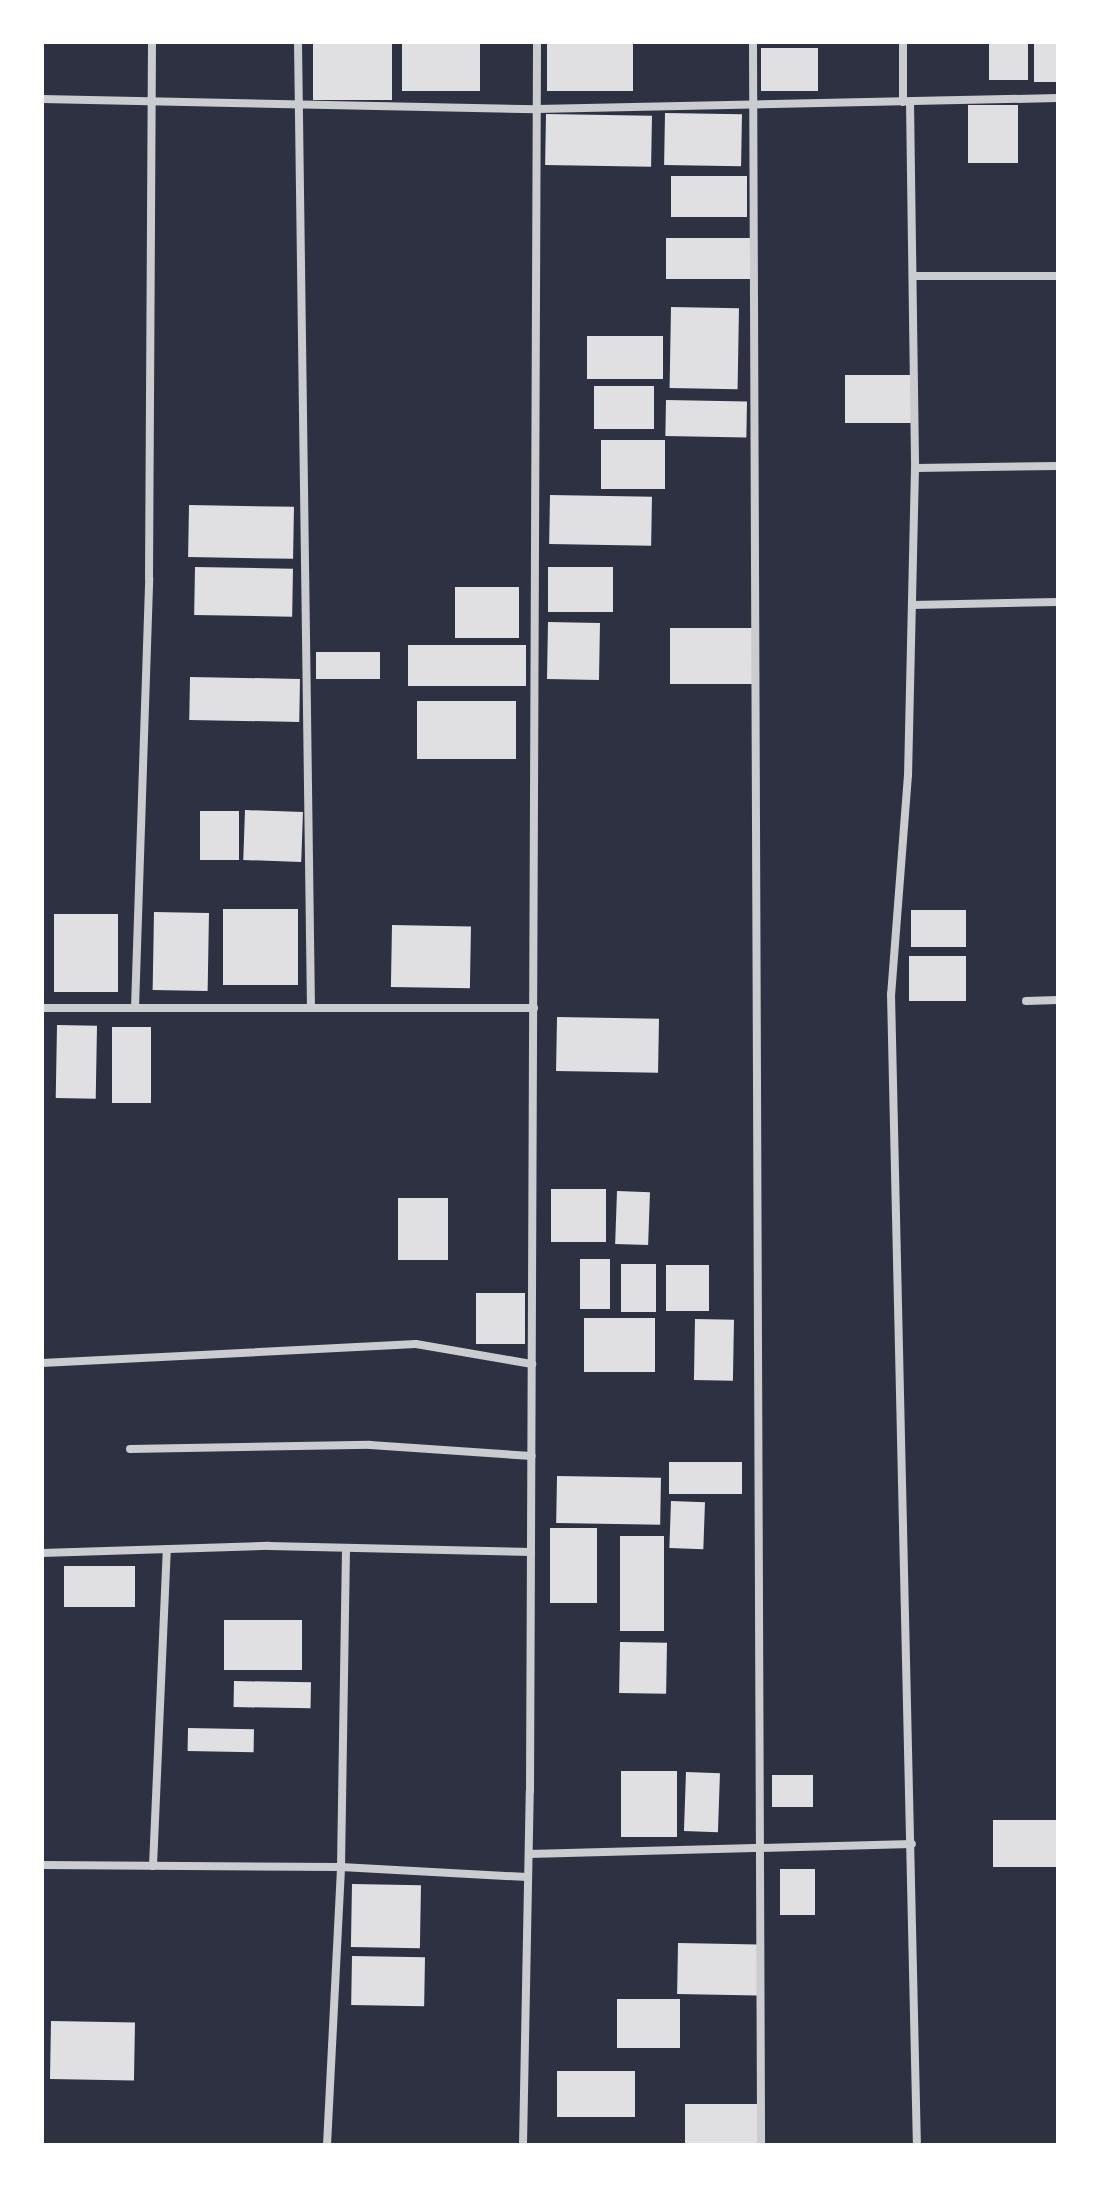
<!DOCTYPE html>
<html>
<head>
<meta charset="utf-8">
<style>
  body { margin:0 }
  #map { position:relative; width:1100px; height:2187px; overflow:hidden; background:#2d3142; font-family:"Space Grotesk",sans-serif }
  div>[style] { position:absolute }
  .building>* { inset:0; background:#e0e0e3; transform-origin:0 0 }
  .minor>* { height:8px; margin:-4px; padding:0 4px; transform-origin:4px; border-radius:4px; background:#caccd0 }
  span { translate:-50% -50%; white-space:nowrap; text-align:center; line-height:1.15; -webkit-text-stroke:6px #fff; paint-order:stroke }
  .frame { position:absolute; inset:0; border:44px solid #fff; pointer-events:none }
</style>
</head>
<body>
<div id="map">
  <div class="building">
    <i style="left:313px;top:42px;width:79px;height:58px"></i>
    <i style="left:402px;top:42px;width:78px;height:49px"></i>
    <i style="left:989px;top:42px;width:39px;height:38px"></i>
    <i style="left:1034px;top:42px;width:24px;height:40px"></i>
    <i style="left:547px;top:44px;width:86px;height:47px"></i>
    <i style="left:761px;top:48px;width:57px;height:43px"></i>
    <i style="left:968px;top:105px;width:50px;height:58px"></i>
    <i style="left:665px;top:113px;width:77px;height:52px;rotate:1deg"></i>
    <i style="left:546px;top:114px;width:106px;height:51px;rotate:1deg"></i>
    <i style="left:671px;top:176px;width:76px;height:41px"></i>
    <i style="left:666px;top:238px;width:87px;height:41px"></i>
    <i style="left:671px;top:307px;width:68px;height:81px;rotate:1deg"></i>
    <i style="left:587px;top:336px;width:76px;height:43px"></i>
    <i style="left:845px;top:375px;width:66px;height:48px"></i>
    <i style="left:594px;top:386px;width:60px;height:43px"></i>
    <i style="left:666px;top:400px;width:81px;height:36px;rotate:1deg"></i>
    <i style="left:601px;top:440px;width:64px;height:49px"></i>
    <i style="left:550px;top:495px;width:102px;height:49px;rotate:1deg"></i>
    <i style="left:189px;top:505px;width:105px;height:52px;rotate:1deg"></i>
    <i style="left:195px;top:567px;width:98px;height:48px;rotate:1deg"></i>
    <i style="left:548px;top:567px;width:65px;height:45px"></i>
    <i style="left:455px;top:587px;width:64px;height:51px"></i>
    <i style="left:548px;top:622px;width:52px;height:57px;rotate:1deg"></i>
    <i style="left:670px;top:628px;width:85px;height:56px"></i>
    <i style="left:408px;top:645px;width:118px;height:41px"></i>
    <i style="left:316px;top:652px;width:64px;height:27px"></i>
    <i style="left:190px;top:677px;width:110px;height:43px;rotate:1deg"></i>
    <i style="left:417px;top:701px;width:99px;height:58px"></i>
    <i style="left:245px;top:810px;width:58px;height:50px;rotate:2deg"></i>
    <i style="left:200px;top:811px;width:39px;height:49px"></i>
    <i style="left:223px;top:909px;width:75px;height:76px"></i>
    <i style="left:911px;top:910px;width:55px;height:37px"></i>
    <i style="left:154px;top:912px;width:55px;height:78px;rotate:1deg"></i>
    <i style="left:54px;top:914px;width:64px;height:78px"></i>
    <i style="left:392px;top:925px;width:79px;height:62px;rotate:1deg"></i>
    <i style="left:909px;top:956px;width:57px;height:45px"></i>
    <i style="left:557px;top:1017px;width:102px;height:54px;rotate:1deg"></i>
    <i style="left:57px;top:1025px;width:40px;height:73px;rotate:1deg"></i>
    <i style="left:112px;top:1027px;width:39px;height:76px"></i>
    <i style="left:551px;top:1189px;width:55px;height:53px"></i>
    <i style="left:617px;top:1191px;width:33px;height:53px;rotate:2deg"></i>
    <i style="left:398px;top:1198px;width:50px;height:62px"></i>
    <i style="left:580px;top:1259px;width:30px;height:50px"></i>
    <i style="left:621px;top:1264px;width:35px;height:48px"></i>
    <i style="left:666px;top:1265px;width:43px;height:46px"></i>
    <i style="left:476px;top:1293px;width:49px;height:51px"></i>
    <i style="left:584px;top:1318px;width:71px;height:54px"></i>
    <i style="left:695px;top:1319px;width:39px;height:61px;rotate:1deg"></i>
    <i style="left:669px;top:1462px;width:73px;height:32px"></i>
    <i style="left:557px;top:1476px;width:104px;height:47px;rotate:1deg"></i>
    <i style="left:671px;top:1501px;width:34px;height:47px;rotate:2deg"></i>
    <i style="left:550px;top:1528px;width:47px;height:75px"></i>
    <i style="left:620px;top:1536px;width:44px;height:95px"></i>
    <i style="left:64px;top:1566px;width:71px;height:41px"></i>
    <i style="left:224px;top:1620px;width:78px;height:50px"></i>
    <i style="left:620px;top:1642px;width:47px;height:51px;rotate:1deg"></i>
    <i style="left:234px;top:1681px;width:77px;height:26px;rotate:1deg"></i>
    <i style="left:188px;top:1728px;width:66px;height:23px;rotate:1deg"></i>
    <i style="left:621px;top:1771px;width:56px;height:66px"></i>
    <i style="left:686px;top:1772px;width:34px;height:59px;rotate:2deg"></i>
    <i style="left:772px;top:1775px;width:41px;height:32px"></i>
    <i style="left:993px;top:1820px;width:65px;height:47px"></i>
    <i style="left:780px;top:1869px;width:35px;height:46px"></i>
    <i style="left:352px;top:1884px;width:69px;height:63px;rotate:1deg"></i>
    <i style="left:678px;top:1943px;width:81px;height:51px;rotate:1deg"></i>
    <i style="left:352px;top:1956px;width:73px;height:49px;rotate:1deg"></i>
    <i style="left:617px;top:1999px;width:63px;height:49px"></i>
    <i style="left:51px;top:2021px;width:84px;height:58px;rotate:1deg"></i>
    <i style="left:557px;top:2071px;width:78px;height:46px"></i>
    <i style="left:685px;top:2104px;width:73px;height:41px"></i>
  </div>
  <div class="minor">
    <i style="left:298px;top:42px;width:966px;rotate:89.23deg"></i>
    <i style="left:753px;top:42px;width:2103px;rotate:89.78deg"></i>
    <i style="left:42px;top:99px;width:495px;rotate:1.2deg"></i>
    <i style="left:537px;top:109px;width:521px;rotate:-1.21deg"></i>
    <i style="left:903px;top:102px;width:60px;rotate:-90deg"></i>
    <i style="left:910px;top:102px;width:366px;rotate:89.2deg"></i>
    <i style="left:915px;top:468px;width:307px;rotate:91.3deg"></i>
    <i style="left:908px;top:775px;width:220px;rotate:94.4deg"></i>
    <i style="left:891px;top:994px;width:1151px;rotate:88.71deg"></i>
    <i style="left:913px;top:276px;width:145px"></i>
    <i style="left:915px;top:468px;width:143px;rotate:-0.8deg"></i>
    <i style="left:912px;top:605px;width:146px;rotate:-1.2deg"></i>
    <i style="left:1026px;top:1001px;width:32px;rotate:-2deg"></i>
    <i style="left:42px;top:1008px;width:492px"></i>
    <i style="left:135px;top:1008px;width:430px;rotate:-88.1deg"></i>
    <i style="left:149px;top:578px;width:536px;rotate:-89.68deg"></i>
    <i style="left:42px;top:1363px;width:374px;rotate:-2.9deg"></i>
    <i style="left:416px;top:1344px;width:118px;rotate:9.8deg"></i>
    <i style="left:130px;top:1449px;width:240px;rotate:-1deg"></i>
    <i style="left:370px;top:1445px;width:162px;rotate:3.9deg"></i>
    <i style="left:42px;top:1553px;width:227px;rotate:-1.8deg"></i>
    <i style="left:269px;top:1546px;width:262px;rotate:1.3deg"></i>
    <i style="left:529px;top:1854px;width:383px;rotate:-1.5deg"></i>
    <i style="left:42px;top:1865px;width:299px;rotate:0.4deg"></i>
    <i style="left:341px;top:1867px;width:187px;rotate:3.1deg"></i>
    <i style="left:153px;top:1866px;width:317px;rotate:-87.5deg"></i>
    <i style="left:327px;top:2145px;width:278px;rotate:-87.1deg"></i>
    <i style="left:341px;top:1867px;width:319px;rotate:-89.1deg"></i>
    <i style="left:523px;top:2145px;width:354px;rotate:-88.9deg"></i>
    <i style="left:530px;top:1791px;width:1749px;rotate:-89.77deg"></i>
  </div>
  <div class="frame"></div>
</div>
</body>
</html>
